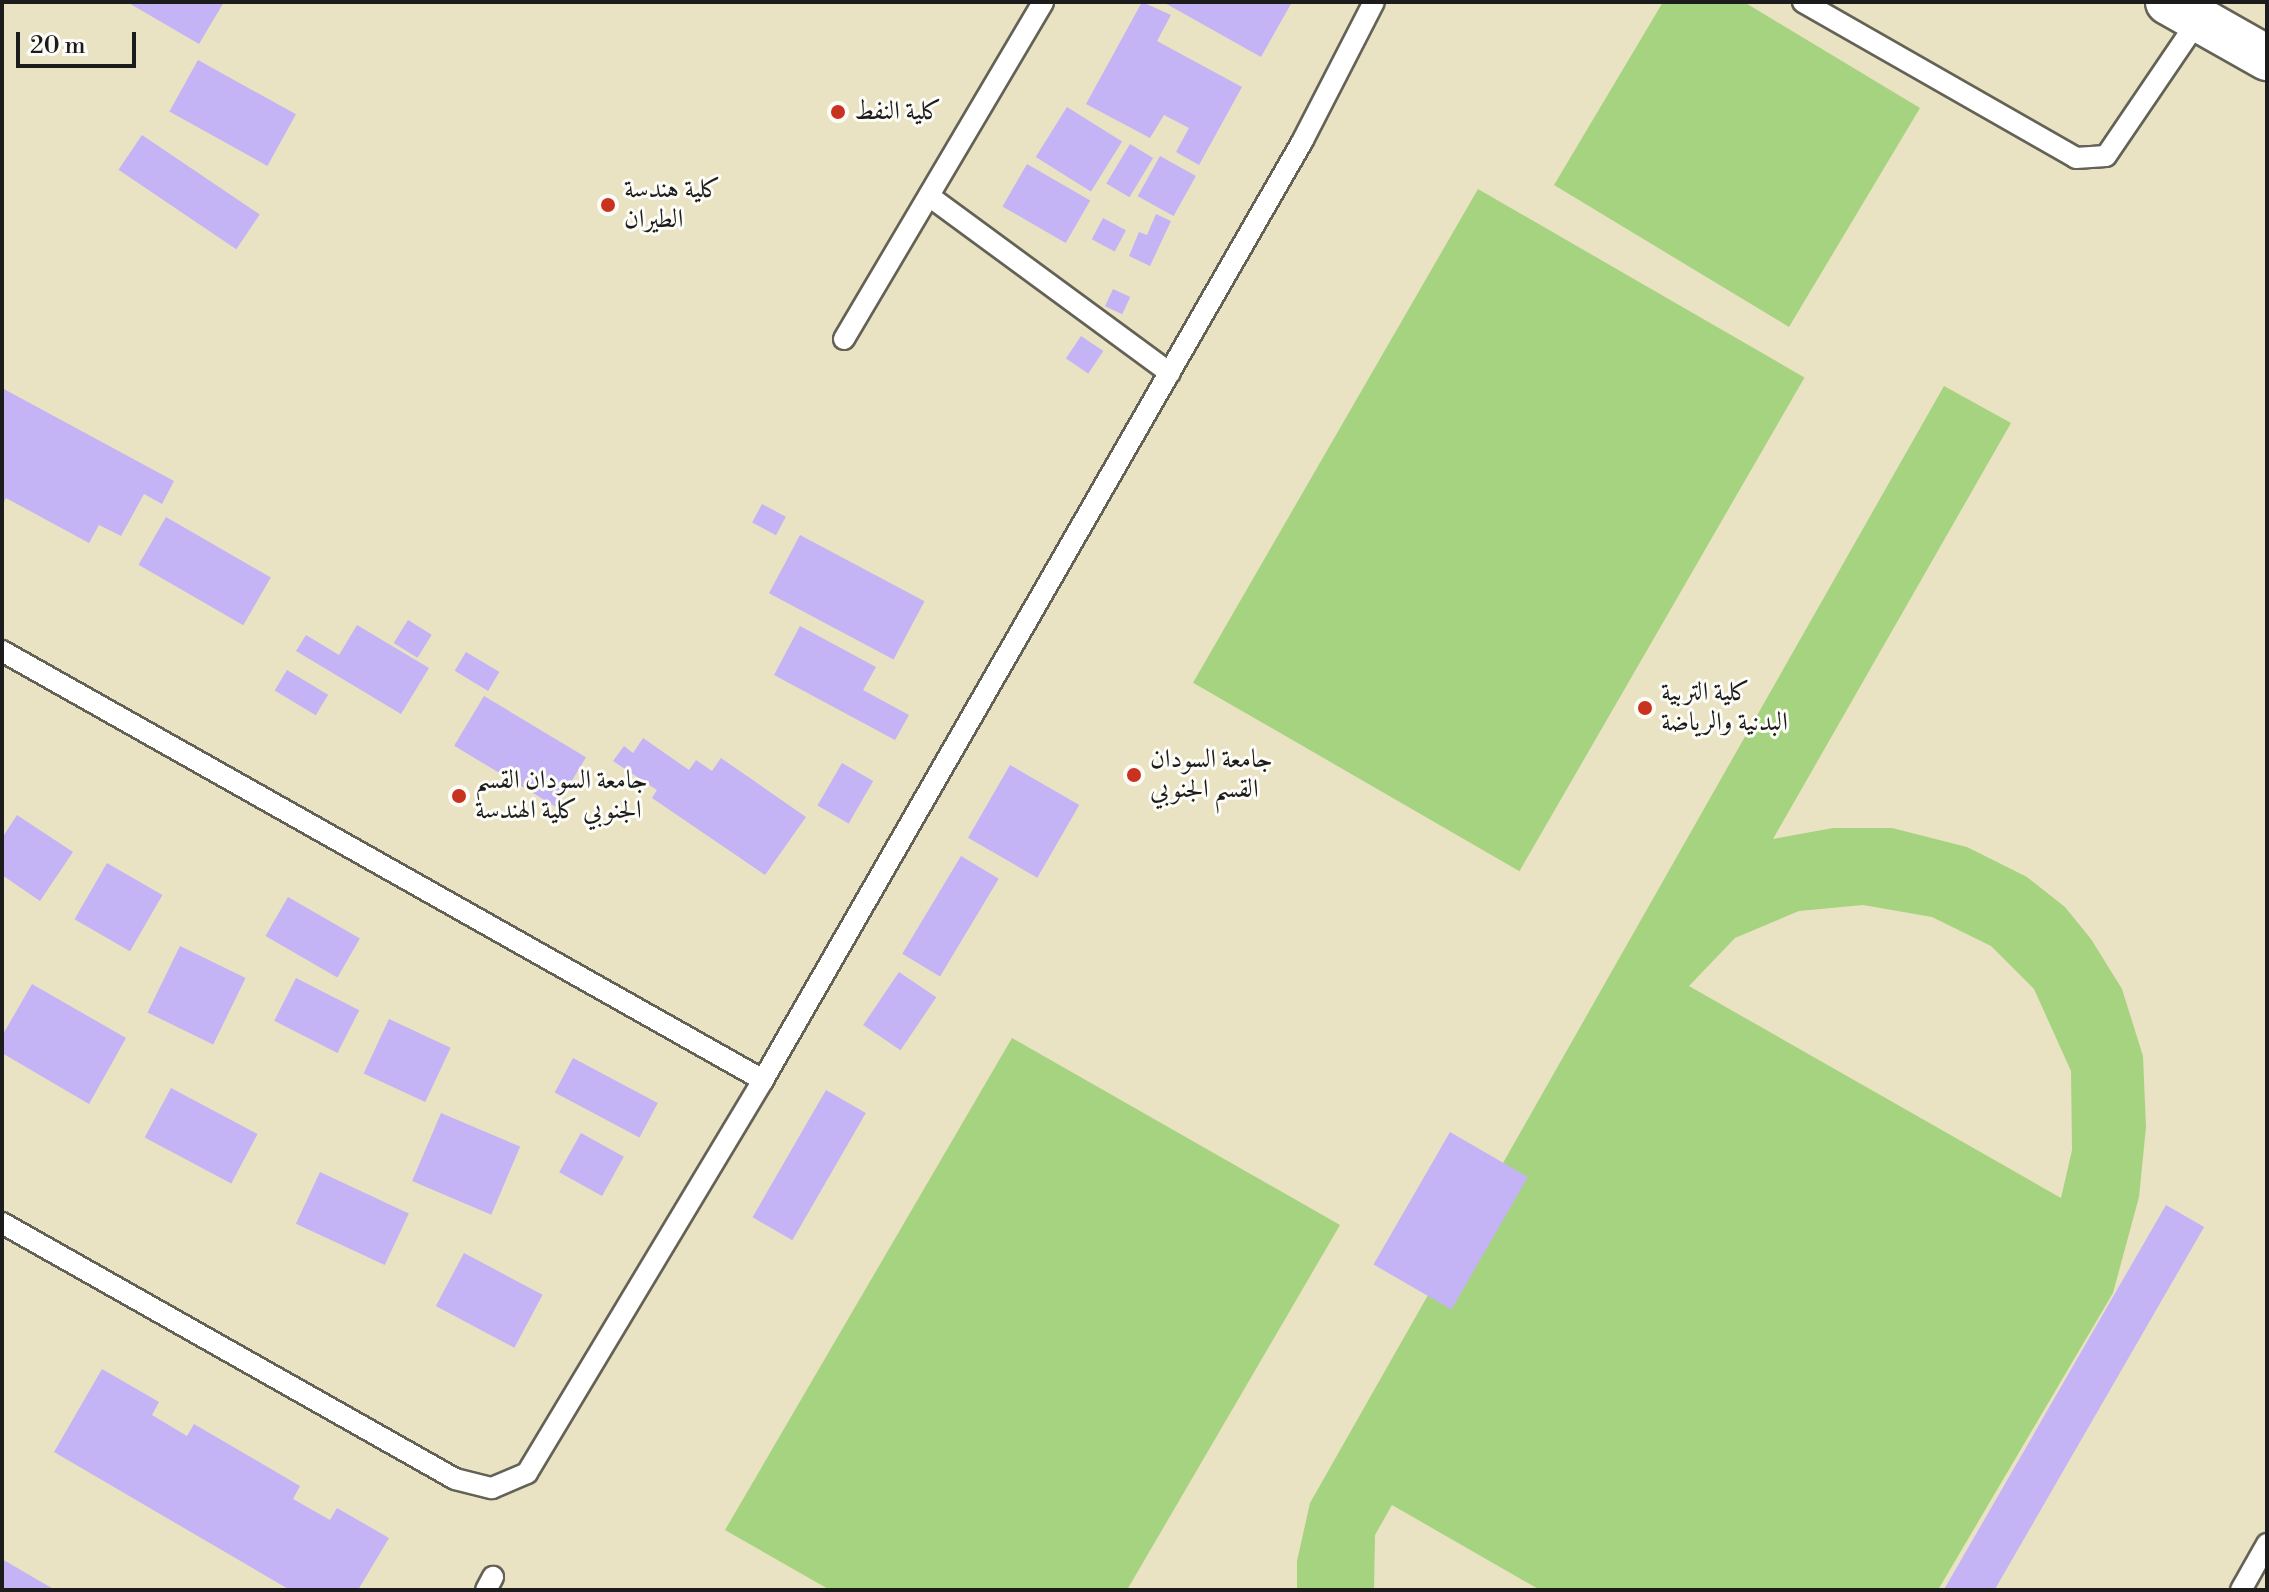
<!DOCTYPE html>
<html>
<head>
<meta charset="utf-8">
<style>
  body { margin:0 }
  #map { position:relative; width:2269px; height:1592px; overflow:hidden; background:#e9e3c3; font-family:"Libre Bodoni",Amiri,serif }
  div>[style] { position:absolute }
  .green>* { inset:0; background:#a6d380; transform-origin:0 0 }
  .building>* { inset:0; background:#c4b3f5; transform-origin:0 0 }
  .roads { filter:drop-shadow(2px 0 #646256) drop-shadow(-2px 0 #646256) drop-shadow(0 2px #646256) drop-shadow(0 -2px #646256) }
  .service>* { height:20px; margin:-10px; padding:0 10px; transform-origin:10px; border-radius:10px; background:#fff }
  .tertiary>* { height:44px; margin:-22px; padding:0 22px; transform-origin:22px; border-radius:22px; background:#fff }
  .dots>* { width:22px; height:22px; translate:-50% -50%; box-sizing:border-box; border:4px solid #fdfcf7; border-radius:50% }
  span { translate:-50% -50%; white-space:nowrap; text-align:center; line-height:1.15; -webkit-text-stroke:6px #fdfcf7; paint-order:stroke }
  .poi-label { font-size:26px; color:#1c1c1c }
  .left { translate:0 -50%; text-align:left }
  .frame { position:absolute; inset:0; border:4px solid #1c1c1c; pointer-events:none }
  .scale { position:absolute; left:16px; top:32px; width:120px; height:36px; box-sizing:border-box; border:4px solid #1c1c1c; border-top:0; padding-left:10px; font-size:24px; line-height:28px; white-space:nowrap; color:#1c1c1c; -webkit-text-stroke:6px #fdfcf7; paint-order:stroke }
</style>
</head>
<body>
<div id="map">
  <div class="green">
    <i style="clip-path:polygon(1663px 2px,1744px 2px,1920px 108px,1789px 327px,1554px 185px)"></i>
    <i style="left:1478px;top:189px;width:377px;height:570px;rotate:30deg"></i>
    <i style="clip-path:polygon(evenodd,1944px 386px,2011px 423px,1773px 839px,1833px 828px,1892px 828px,1967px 847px,2027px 877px,2065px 907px,2091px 939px,2122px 989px,2143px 1056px,2146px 1127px,2139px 1197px,2113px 1293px,1938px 1590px,1540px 1590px,1392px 1505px,1375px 1535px,1374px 1590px,1297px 1590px,1297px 1561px,1310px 1503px,1944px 386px,1863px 905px,1932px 917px,1991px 946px,2034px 989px,2071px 1071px,2072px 1150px,2061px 1198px,1689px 986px,1735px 938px,1799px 911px,1863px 905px)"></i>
    <i style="clip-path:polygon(1012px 1038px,1340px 1225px,1127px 1590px,830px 1590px,725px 1530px)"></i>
  </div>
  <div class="building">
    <i style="clip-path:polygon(127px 2px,224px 2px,199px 44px)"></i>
    <i style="clip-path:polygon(1142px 2px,1171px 15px,1157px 41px,1242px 87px,1199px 165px,1176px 152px,1189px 128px,1164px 115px,1150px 138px,1086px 104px)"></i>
    <i style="clip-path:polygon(1163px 2px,1292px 2px,1261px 57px)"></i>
    <i style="left:198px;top:60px;width:112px;height:59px;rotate:29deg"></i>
    <i style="left:1067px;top:107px;width:65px;height:59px;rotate:32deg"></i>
    <i style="left:142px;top:135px;width:142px;height:42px;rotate:34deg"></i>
    <i style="left:1130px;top:144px;width:27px;height:46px;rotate:31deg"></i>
    <i style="left:1160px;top:156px;width:41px;height:46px;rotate:29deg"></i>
    <i style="left:1027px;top:164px;width:73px;height:49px;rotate:30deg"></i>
    <i style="clip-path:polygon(1156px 214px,1171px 221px,1150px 266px,1129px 256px,1139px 232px,1147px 235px)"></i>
    <i style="left:1103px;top:218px;width:26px;height:24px;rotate:28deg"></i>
    <i style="left:1113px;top:289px;width:19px;height:19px;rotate:25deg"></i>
    <i style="left:1081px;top:336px;width:27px;height:27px;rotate:34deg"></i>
    <i style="clip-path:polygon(2px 388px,174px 481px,162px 504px,144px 494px,121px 536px,99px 525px,89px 543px,6px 498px,2px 506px)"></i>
    <i style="left:762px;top:504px;width:27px;height:21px;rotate:28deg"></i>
    <i style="left:166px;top:517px;width:121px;height:55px;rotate:30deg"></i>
    <i style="left:800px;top:535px;width:141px;height:66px;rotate:28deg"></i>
    <i style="left:408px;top:620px;width:28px;height:27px;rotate:32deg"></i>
    <i style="clip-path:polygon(357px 625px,429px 668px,401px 714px,296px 651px,306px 635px,339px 655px)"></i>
    <i style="clip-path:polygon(800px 626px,876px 667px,863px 690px,909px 715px,895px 740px,774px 675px)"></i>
    <i style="left:466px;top:652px;width:39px;height:22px;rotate:31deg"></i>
    <i style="left:287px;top:670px;width:48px;height:24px;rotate:31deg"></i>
    <i style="left:484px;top:696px;width:119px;height:58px;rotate:31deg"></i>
    <i style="clip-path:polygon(643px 738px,689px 770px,696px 760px,712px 771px,721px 758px,806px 817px,765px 875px,652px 798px,657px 790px,613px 761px,624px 746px,633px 753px)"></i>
    <i style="left:842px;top:763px;width:36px;height:49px;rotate:30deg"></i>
    <i style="left:1010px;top:765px;width:80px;height:84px;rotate:30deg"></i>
    <i style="clip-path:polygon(17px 815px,73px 852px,40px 901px,2px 875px,2px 838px)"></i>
    <i style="left:961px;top:856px;width:44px;height:114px;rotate:31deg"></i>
    <i style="left:107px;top:863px;width:64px;height:65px;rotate:30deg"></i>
    <i style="left:288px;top:897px;width:83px;height:45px;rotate:30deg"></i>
    <i style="left:180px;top:946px;width:73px;height:74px;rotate:26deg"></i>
    <i style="left:899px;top:972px;width:45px;height:64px;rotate:34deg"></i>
    <i style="left:296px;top:978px;width:71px;height:48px;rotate:27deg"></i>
    <i style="clip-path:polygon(32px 984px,126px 1038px,89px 1104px,2px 1053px,2px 1036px)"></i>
    <i style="left:389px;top:1019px;width:68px;height:60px;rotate:25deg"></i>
    <i style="left:573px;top:1058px;width:96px;height:39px;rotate:28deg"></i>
    <i style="left:171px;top:1088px;width:98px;height:56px;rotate:28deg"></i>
    <i style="left:826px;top:1090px;width:46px;height:147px;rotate:30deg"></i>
    <i style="left:441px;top:1113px;width:86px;height:74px;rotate:23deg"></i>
    <i style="left:1450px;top:1132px;width:90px;height:153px;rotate:30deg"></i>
    <i style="left:581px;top:1133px;width:49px;height:45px;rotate:29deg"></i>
    <i style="left:320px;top:1172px;width:98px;height:57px;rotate:25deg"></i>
    <i style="left:2166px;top:1205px;width:44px;height:447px;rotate:30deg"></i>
    <i style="left:464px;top:1253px;width:89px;height:60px;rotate:28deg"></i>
    <i style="clip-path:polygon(102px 1369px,159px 1402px,152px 1415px,187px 1436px,194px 1424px,300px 1486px,293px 1499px,330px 1520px,337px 1508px,389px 1538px,358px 1590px,290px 1590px,54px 1452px)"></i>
    <i style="clip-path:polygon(2px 1559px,55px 1590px,2px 1590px)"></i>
  </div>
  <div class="roads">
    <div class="service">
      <i style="left:1803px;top:2px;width:314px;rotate:29.7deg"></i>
      <i style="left:2076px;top:158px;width:30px;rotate:-4deg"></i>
      <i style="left:2106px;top:156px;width:169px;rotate:-55.8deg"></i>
      <i style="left:929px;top:196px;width:299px;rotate:36.3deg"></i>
      <i style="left:844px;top:339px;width:391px;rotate:-59.4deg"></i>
      <i style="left:2px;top:651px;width:874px;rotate:29.41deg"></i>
      <i style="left:763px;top:1080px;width:1084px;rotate:-60.12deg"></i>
      <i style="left:1303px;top:140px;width:155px;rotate:-62.8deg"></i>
      <i style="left:2px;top:1223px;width:520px;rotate:29.47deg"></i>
      <i style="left:455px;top:1479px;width:38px;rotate:14deg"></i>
      <i style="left:492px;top:1488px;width:38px;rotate:-23deg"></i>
      <i style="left:527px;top:1473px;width:458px;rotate:-59deg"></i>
      <i style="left:486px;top:1590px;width:15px;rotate:-62deg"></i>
      <i style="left:2241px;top:1590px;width:53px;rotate:-60.5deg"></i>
    </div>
    <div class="tertiary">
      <i style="left:2168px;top:2px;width:114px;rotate:29.5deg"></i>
    </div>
  </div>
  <div class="dots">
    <i style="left:838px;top:112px;background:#c8321e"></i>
    <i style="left:608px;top:205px;background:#c8321e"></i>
    <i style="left:1645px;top:708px;background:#c8321e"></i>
    <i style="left:1134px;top:775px;background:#c8321e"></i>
    <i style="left:459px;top:796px;background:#c8321e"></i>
  </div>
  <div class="poi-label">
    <span class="left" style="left:854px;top:112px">كلية النفط</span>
    <span class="left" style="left:624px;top:205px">كلية هندسة<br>الطيران</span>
    <span class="left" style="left:1661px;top:708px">كلية التربية<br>البدنية والرياضة</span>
    <span class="left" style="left:1150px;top:775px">جامعة السودان<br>القسم الجنوبي</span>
    <span class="left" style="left:475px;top:796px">جامعة السودان القسم<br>الجنوبي كلية الهندسة</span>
  </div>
  <div class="frame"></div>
  <div class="scale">20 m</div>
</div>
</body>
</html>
